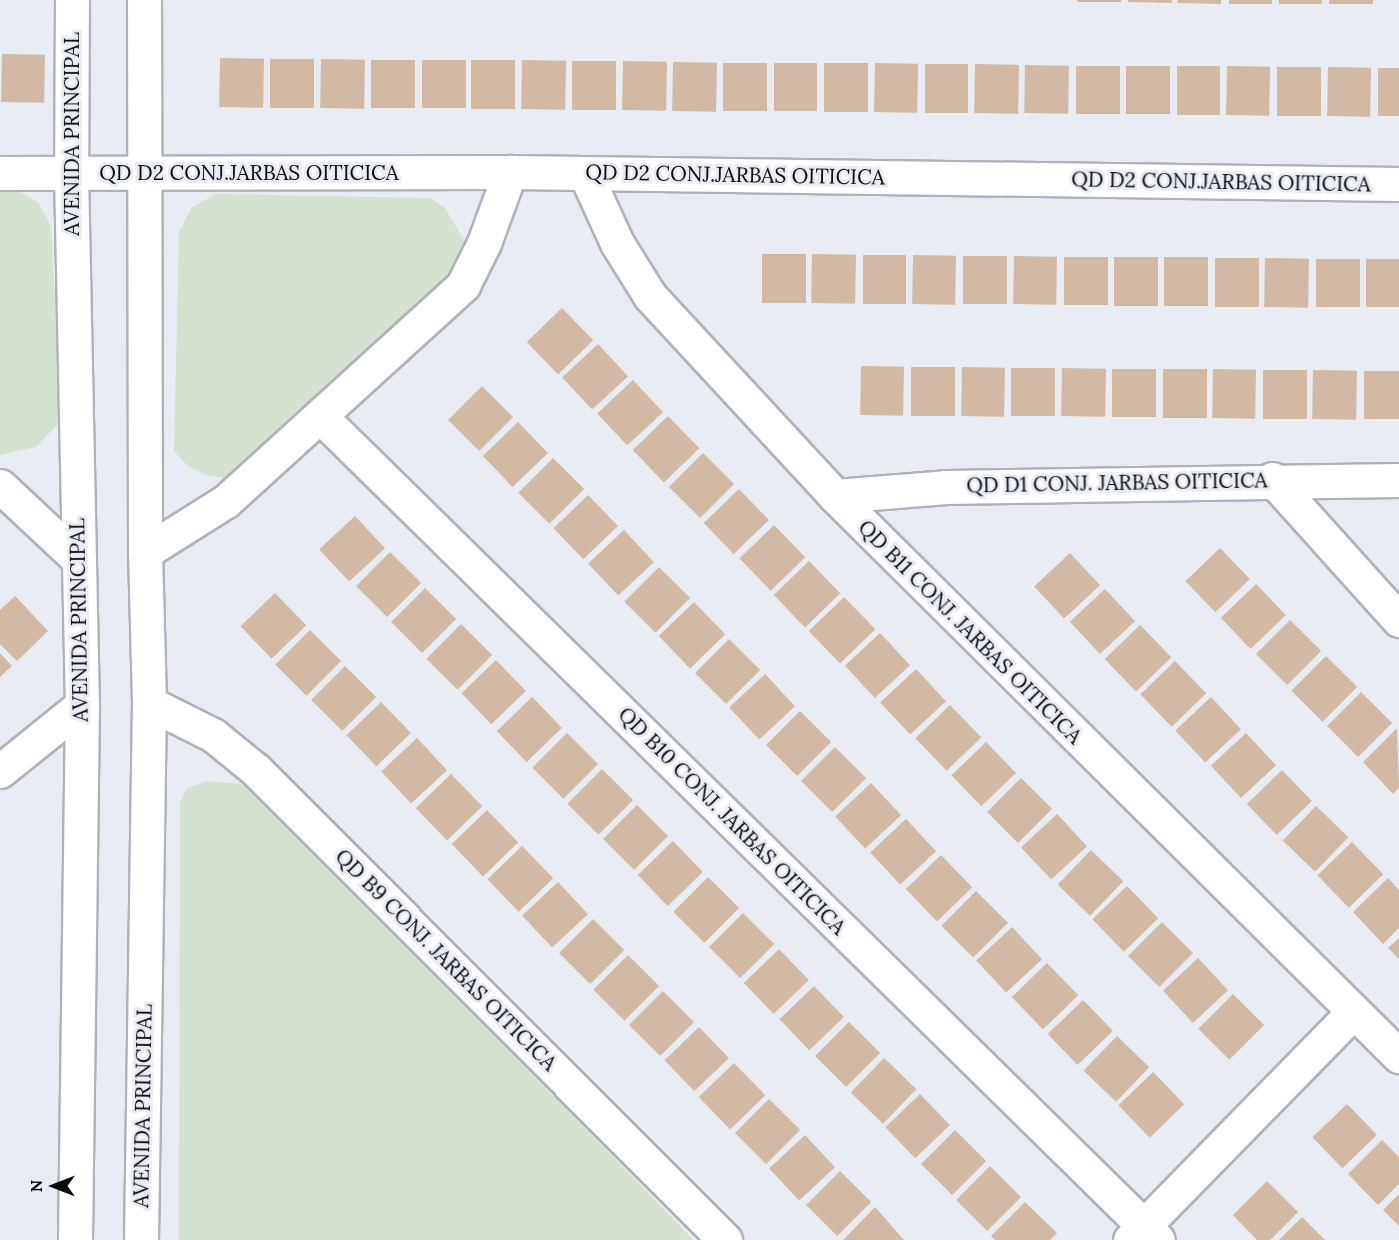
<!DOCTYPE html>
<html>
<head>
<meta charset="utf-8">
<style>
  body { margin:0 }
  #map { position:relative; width:1399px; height:1240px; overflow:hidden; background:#e9ecf3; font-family:Lora,serif }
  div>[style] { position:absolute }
  .green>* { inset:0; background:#d5e2d1 }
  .building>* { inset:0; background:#d2b9a4; transform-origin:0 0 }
  .roads { filter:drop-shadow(2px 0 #afb2b9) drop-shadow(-2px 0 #afb2b9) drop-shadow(0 2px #afb2b9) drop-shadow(0 -2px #afb2b9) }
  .minor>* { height:33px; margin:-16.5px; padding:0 16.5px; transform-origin:16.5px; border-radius:16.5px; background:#fff }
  span { translate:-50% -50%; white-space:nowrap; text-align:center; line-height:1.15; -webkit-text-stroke:6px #e9ecf3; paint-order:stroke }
  .street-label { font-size:21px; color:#0b0c0e }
  .north { position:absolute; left:24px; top:1156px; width:60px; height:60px; -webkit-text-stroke:4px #e9ecf3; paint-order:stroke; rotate:270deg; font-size:16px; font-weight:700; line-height:24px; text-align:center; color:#0b0c0e }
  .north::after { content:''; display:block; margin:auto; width:21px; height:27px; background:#0b0c0e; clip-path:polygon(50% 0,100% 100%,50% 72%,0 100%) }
</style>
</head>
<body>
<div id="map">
  <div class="green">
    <i style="clip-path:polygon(0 188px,14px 189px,38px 202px,51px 226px,62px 420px,36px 447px,0 455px)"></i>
    <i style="clip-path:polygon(216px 194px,430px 198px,445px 208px,464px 240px,460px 277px,230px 479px,209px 476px,189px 467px,174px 451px,179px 232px,192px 207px)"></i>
    <i style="clip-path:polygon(206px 781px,241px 784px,258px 792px,694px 1240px,179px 1240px,180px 803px,186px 789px)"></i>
  </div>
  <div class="building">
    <i style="left:1077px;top:0;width:44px;height:2px"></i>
    <i style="clip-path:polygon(1128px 0,1172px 0,1172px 3px,1128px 2px)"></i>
    <i style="clip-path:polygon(1178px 0,1221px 0,1221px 4px,1178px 3px)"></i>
    <i style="left:1229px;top:0;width:43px;height:4px"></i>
    <i style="left:1279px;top:0;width:43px;height:4px"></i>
    <i style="left:1329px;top:0;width:44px;height:4px"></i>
    <i style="left:2px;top:54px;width:43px;height:48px;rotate:1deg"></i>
    <i style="left:220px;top:58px;width:44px;height:49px;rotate:1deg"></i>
    <i style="left:270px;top:59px;width:44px;height:49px"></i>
    <i style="left:321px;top:59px;width:44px;height:49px;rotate:1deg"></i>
    <i style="left:371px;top:60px;width:44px;height:48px"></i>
    <i style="left:422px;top:60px;width:44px;height:48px"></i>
    <i style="left:471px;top:60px;width:44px;height:49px"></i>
    <i style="left:522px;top:60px;width:44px;height:49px;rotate:1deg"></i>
    <i style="left:572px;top:61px;width:44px;height:49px"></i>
    <i style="left:623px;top:61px;width:44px;height:49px;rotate:1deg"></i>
    <i style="left:673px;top:62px;width:44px;height:49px;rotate:1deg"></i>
    <i style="left:723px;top:63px;width:44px;height:48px"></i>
    <i style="left:774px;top:63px;width:43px;height:48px"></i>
    <i style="left:824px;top:63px;width:44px;height:49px"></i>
    <i style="left:875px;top:63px;width:43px;height:49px;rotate:1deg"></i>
    <i style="left:925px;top:64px;width:43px;height:49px"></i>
    <i style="left:975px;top:64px;width:44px;height:49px;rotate:1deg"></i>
    <i style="left:1025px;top:65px;width:44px;height:48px;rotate:1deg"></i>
    <i style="left:1076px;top:66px;width:44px;height:48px"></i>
    <i style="left:1126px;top:66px;width:44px;height:48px"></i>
    <i style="left:1177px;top:66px;width:43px;height:49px"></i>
    <i style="left:1227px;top:66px;width:43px;height:49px;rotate:1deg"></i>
    <i style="left:1277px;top:67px;width:44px;height:49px"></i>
    <i style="left:1328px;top:67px;width:43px;height:49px;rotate:1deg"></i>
    <i style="left:1378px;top:68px;width:21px;height:48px"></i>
    <i style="left:762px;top:254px;width:44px;height:49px"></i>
    <i style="left:812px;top:254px;width:44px;height:49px;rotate:1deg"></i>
    <i style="left:863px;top:255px;width:43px;height:49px"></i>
    <i style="left:913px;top:255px;width:43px;height:49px;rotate:1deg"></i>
    <i style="left:963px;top:256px;width:44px;height:48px"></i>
    <i style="left:1014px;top:256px;width:43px;height:48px;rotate:1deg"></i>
    <i style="left:1064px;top:257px;width:44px;height:48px"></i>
    <i style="left:1114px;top:257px;width:44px;height:49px"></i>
    <i style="left:1164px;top:257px;width:44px;height:49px"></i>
    <i style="left:1215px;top:258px;width:44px;height:49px"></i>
    <i style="left:1265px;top:258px;width:44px;height:49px;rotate:1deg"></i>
    <i style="left:1316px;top:259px;width:44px;height:48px"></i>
    <i style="left:1366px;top:259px;width:33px;height:48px"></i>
    <i style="left:562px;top:308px;width:45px;height:49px;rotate:46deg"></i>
    <i style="left:598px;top:344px;width:44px;height:49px;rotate:47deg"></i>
    <i style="left:861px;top:366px;width:43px;height:49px;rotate:1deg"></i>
    <i style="left:911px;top:367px;width:44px;height:49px"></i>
    <i style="left:962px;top:367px;width:43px;height:49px;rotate:1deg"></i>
    <i style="left:1011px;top:368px;width:44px;height:48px"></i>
    <i style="left:1062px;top:368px;width:44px;height:48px;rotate:1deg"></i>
    <i style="left:1112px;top:369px;width:44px;height:48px"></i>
    <i style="left:1163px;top:369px;width:44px;height:49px"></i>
    <i style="left:1213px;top:369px;width:43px;height:49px;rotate:1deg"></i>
    <i style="left:1263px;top:370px;width:44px;height:49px"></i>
    <i style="left:1313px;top:370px;width:44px;height:49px;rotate:1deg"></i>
    <i style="left:1364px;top:371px;width:35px;height:48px"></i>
    <i style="left:633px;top:380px;width:44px;height:49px;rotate:47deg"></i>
    <i style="left:482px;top:386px;width:44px;height:48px;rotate:45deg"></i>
    <i style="left:668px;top:416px;width:45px;height:49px;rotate:46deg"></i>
    <i style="left:518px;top:422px;width:43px;height:49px;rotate:46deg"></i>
    <i style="left:703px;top:453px;width:44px;height:48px;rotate:45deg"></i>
    <i style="left:553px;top:458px;width:44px;height:49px;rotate:45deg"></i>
    <i style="left:739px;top:489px;width:43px;height:49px;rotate:46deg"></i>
    <i style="left:588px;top:495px;width:43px;height:48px;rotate:46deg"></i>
    <i style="left:355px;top:516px;width:44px;height:49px;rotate:47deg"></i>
    <i style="left:774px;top:525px;width:45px;height:48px;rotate:46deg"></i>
    <i style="left:624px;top:530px;width:44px;height:49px;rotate:47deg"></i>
    <i style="left:1220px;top:548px;width:43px;height:48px;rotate:46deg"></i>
    <i style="left:390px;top:552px;width:44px;height:48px;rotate:45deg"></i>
    <i style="left:1070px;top:553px;width:44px;height:49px;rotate:47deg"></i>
    <i style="left:809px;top:561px;width:45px;height:49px;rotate:46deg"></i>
    <i style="left:659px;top:567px;width:44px;height:49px;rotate:45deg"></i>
    <i style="left:1256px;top:584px;width:43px;height:49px;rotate:46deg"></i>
    <i style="left:425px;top:588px;width:44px;height:48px;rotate:45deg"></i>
    <i style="left:1105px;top:589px;width:44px;height:48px;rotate:47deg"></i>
    <i style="left:275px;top:593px;width:45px;height:48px;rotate:46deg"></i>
    <i style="clip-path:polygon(15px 596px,48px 631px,17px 661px,0 644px,0 610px)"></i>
    <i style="left:844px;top:597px;width:45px;height:49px;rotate:46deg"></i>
    <i style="left:694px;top:602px;width:45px;height:49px;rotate:46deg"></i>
    <i style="left:1290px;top:620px;width:44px;height:48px;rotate:45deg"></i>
    <i style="left:461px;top:624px;width:44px;height:49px;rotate:45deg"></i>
    <i style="left:1140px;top:625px;width:45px;height:49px;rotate:46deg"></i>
    <i style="left:310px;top:630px;width:44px;height:49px;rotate:45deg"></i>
    <i style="left:880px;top:633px;width:44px;height:48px;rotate:47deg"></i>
    <i style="left:729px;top:639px;width:44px;height:48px;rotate:45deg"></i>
    <i style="clip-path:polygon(0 653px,12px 666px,0 677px)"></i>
    <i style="left:1326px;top:656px;width:44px;height:49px;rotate:45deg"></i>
    <i style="left:496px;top:660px;width:43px;height:48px;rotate:46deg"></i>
    <i style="left:1175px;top:661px;width:45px;height:48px;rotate:46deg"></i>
    <i style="left:345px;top:666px;width:44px;height:48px;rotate:45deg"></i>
    <i style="left:916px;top:669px;width:44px;height:49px;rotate:47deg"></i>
    <i style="left:765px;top:674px;width:44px;height:49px;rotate:47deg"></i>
    <i style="left:1361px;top:692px;width:44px;height:48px;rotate:45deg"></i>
    <i style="left:532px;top:697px;width:43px;height:49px;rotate:46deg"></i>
    <i style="left:1211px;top:697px;width:44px;height:49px;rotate:47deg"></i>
    <i style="left:381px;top:702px;width:43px;height:48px;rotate:46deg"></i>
    <i style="left:950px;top:705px;width:45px;height:48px;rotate:46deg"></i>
    <i style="left:800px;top:711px;width:44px;height:48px;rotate:45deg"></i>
    <i style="clip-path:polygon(1397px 728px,1399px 788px,1393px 794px,1363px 762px)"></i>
    <i style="left:567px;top:733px;width:44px;height:49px;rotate:45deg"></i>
    <i style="left:1246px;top:733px;width:44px;height:48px;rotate:47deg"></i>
    <i style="left:417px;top:738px;width:44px;height:49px;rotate:47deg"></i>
    <i style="left:986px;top:742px;width:43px;height:48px;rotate:46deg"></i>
    <i style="left:835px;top:747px;width:44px;height:48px;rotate:45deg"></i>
    <i style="left:602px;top:769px;width:44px;height:49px;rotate:45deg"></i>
    <i style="left:1282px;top:770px;width:43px;height:49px;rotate:46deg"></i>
    <i style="left:451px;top:774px;width:45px;height:49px;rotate:46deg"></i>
    <i style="left:1021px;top:778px;width:44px;height:48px;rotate:45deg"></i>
    <i style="left:871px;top:783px;width:44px;height:49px;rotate:47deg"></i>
    <i style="left:637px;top:805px;width:44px;height:48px;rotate:45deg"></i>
    <i style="left:1316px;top:806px;width:45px;height:48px;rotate:44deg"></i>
    <i style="left:487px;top:810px;width:45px;height:49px;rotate:46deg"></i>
    <i style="left:1057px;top:814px;width:44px;height:49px;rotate:47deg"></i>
    <i style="left:906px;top:819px;width:44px;height:49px;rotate:47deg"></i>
    <i style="left:673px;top:841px;width:43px;height:49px;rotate:46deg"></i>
    <i style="left:1352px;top:842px;width:45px;height:48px;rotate:46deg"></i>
    <i style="left:522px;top:846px;width:45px;height:48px;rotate:46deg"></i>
    <i style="left:1091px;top:850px;width:45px;height:48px;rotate:44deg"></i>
    <i style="left:941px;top:855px;width:45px;height:49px;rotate:46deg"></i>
    <i style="left:708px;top:877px;width:44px;height:49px;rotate:45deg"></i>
    <i style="clip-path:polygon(1388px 878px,1399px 890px,1399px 928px,1383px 944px,1353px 912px)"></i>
    <i style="left:558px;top:882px;width:44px;height:49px;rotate:47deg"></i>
    <i style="left:1127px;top:886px;width:45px;height:48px;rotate:46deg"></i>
    <i style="left:976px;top:891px;width:45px;height:49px;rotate:45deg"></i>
    <i style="left:743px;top:913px;width:44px;height:48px;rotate:45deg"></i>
    <i style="left:593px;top:919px;width:44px;height:48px;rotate:45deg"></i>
    <i style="left:1162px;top:922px;width:44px;height:48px;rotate:45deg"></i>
    <i style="left:1012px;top:927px;width:44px;height:49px;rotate:47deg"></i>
    <i style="clip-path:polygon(1399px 938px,1399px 959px,1388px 948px)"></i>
    <i style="left:779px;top:949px;width:43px;height:49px;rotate:46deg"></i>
    <i style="left:628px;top:955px;width:44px;height:49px;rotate:45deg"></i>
    <i style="left:1198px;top:958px;width:44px;height:48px;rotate:47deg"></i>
    <i style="left:1047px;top:963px;width:45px;height:49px;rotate:46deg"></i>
    <i style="left:814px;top:986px;width:43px;height:48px;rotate:46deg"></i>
    <i style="left:663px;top:991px;width:44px;height:48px;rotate:45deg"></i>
    <i style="left:1233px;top:994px;width:44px;height:49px;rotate:45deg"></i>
    <i style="left:1083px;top:1000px;width:43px;height:49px;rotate:46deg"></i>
    <i style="left:849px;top:1022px;width:44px;height:48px;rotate:45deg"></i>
    <i style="left:699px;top:1027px;width:43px;height:48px;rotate:46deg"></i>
    <i style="left:1117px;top:1036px;width:45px;height:48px;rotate:44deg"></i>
    <i style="left:884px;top:1058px;width:45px;height:48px;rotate:44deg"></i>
    <i style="left:734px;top:1063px;width:45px;height:49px;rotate:46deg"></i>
    <i style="left:1153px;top:1072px;width:45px;height:48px;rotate:46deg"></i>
    <i style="left:920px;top:1094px;width:43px;height:48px;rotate:46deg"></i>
    <i style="left:769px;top:1099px;width:44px;height:48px;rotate:45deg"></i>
    <i style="left:1347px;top:1104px;width:43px;height:48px;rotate:46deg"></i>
    <i style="left:955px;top:1130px;width:44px;height:48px;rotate:45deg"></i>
    <i style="left:805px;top:1135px;width:44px;height:49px;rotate:47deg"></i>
    <i style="clip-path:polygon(1382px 1140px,1399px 1157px,1399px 1184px,1378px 1205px,1348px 1174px)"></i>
    <i style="left:990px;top:1166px;width:44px;height:48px;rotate:45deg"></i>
    <i style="left:840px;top:1171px;width:44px;height:48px;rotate:45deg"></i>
    <i style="clip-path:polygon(1267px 1181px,1298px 1212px,1270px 1240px,1257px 1240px,1233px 1215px)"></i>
    <i style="clip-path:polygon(1399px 1194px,1399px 1226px,1383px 1210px)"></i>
    <i style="clip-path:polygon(1025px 1202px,1057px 1233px,1050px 1240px,995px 1240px,991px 1236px)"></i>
    <i style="clip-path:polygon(875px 1207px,904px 1240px,843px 1240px)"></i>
    <i style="clip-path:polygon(1302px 1217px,1325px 1240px,1279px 1240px)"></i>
  </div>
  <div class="roads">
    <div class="minor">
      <i style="left:72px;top:0;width:173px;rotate:90.3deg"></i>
      <i style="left:71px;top:173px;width:532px;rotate:88.82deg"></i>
      <i style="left:82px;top:705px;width:535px;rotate:90.75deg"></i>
      <i style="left:0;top:173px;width:510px;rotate:-0.11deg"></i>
      <i style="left:510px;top:172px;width:889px;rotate:0.77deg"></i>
      <i style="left:585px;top:173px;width:77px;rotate:65.4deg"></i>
      <i style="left:617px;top:243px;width:62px;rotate:58.1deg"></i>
      <i style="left:650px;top:296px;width:272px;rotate:47.2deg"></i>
      <i style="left:835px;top:496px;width:795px;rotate:44.8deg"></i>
      <i style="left:320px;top:416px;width:1175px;rotate:44.52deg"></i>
      <i style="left:1272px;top:479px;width:190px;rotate:48deg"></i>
      <i style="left:0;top:486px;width:108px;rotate:43.1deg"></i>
      <i style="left:835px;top:496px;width:111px;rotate:-4.6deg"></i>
      <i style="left:946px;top:487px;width:453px;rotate:-0.9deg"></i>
      <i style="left:145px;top:552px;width:96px;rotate:-32.2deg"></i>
      <i style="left:226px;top:501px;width:321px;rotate:-42.3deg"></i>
      <i style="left:463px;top:285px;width:47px;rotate:-63.4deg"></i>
      <i style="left:484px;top:243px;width:76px;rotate:-69.9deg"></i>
      <i style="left:149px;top:703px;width:72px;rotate:26.6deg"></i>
      <i style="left:213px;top:735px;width:55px;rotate:39.1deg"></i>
      <i style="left:256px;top:770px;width:664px;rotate:45.06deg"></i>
      <i style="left:0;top:771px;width:105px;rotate:-38.8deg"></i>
      <i style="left:141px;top:1240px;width:537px;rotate:-89.15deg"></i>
      <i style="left:149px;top:703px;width:151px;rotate:-91.5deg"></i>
      <i style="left:145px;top:552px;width:552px;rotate:-90.1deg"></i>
      <i style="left:1130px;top:1240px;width:318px;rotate:-45.6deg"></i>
    </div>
  </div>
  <div class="street-label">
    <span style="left:72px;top:134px;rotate:-90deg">AVENIDA PRINCIPAL</span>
    <span style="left:249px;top:173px">QD D2 CONJ.JARBAS OITICICA</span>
    <span style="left:735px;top:175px;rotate:1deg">QD D2 CONJ.JARBAS OITICICA</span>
    <span style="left:1221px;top:182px;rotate:1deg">QD D2 CONJ.JARBAS OITICICA</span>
    <span style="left:1117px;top:483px;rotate:-1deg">QD D1 CONJ. JARBAS OITICICA</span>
    <span style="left:79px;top:620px;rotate:-91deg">AVENIDA PRINCIPAL</span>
    <span style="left:970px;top:632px;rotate:45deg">QD B11 CONJ. JARBAS OITICICA</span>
    <span style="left:732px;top:821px;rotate:45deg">QD B10 CONJ. JARBAS OITICICA</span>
    <span style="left:446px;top:960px;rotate:45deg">QD B9 CONJ. JARBAS OITICICA</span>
    <span style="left:143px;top:1106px;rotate:-89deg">AVENIDA PRINCIPAL</span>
  </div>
  <div class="north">N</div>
</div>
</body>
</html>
